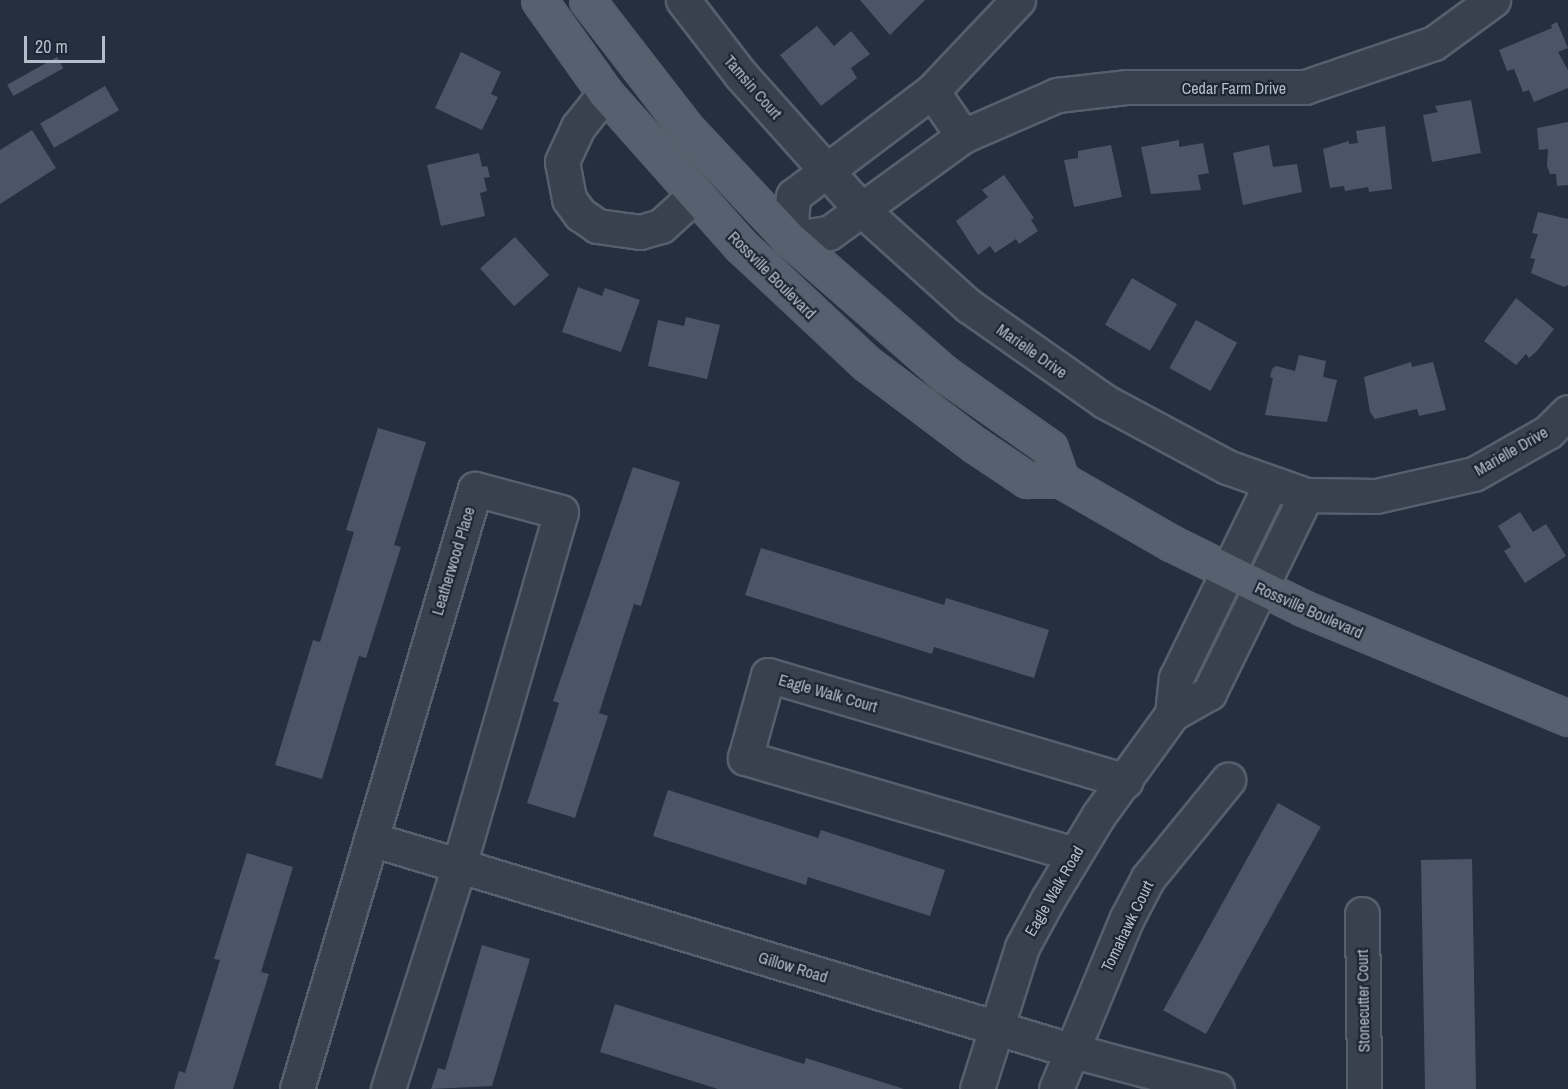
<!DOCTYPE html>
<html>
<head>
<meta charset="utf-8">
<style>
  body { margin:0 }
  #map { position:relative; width:1568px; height:1089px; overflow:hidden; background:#242f3f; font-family:"Archivo Narrow",sans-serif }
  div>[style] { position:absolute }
  .building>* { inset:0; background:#4a5668; transform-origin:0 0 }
  .roads { filter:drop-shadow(2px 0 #565f6d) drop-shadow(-2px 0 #565f6d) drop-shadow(0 2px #565f6d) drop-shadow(0 -2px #565f6d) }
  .minor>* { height:33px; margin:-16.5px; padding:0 16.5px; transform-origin:16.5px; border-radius:16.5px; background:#39414f }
  .major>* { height:33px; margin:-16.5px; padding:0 16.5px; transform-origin:16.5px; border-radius:16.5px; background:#57606f }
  span { translate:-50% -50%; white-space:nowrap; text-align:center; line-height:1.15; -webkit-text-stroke:4.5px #1d2634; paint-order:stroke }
  .street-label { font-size:16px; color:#b5bcca }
  .scale { position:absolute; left:24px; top:36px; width:81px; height:27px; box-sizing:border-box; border:3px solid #b5bcca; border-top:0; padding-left:8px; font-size:18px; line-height:21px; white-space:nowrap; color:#b5bcca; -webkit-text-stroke:4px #1d2634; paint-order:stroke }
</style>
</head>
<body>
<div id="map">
  <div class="building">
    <i style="clip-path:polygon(860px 0,925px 0,890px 35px)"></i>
    <i style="clip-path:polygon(1557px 22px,1568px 48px,1558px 52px,1568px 70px,1568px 88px,1534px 102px,1529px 90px,1523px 92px,1514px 69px,1507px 71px,1499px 50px,1552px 28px,1551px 25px)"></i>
    <i style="clip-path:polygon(817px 26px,834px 46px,851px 31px,870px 54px,851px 68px,857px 78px,821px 106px,780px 55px)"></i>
    <i style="clip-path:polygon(461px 52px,501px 72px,491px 94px,498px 97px,482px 130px,435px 108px)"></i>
    <i style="left:57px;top:57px;width:13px;height:57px;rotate:61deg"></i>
    <i style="left:105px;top:86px;width:28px;height:75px;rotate:60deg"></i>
    <i style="clip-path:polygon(1471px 100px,1481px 153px,1432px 162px,1423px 115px,1438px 112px,1435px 106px)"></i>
    <i style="clip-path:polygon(1568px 122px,1568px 185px,1557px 186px,1556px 174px,1550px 174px,1547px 166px,1548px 149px,1539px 150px,1537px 128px)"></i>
    <i style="clip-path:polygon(1385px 126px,1392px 189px,1369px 192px,1368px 187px,1345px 191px,1344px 186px,1330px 188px,1323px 149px,1349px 141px,1349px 144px,1358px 143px,1356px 131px)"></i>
    <i style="clip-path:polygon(32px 130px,56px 168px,0 204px,0 150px)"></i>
    <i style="clip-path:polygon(1179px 140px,1179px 147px,1203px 143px,1209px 173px,1198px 175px,1201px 190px,1151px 194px,1141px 147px)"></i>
    <i style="clip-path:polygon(1111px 145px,1122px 197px,1074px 207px,1064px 160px,1078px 158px,1078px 151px)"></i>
    <i style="clip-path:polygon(1269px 145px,1273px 167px,1297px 164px,1302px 192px,1243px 205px,1233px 153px)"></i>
    <i style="clip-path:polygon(479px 153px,482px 167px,487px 166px,490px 177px,484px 178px,487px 191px,480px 193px,485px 216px,441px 226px,427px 165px)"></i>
    <i style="clip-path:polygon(1004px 175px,1034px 218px,1031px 220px,1038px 231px,1019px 244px,1016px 239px,995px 253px,990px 246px,978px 255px,956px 221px,988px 197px,982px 190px)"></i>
    <i style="clip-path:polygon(1538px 212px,1568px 219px,1568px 285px,1564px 287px,1531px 273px,1535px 259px,1530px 258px,1538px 234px,1532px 233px)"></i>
    <i style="left:515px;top:237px;width:51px;height:47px;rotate:48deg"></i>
    <i style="left:1132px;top:278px;width:52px;height:54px;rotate:30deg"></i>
    <i style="clip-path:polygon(578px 287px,602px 296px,605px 288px,640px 300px,621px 352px,562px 332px)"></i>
    <i style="clip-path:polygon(1516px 298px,1554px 329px,1537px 351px,1529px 358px,1526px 354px,1516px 365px,1484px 341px)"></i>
    <i style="clip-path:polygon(686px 317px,720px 325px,707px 379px,648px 366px,658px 320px,684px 326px)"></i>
    <i style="left:1196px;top:320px;width:47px;height:55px;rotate:29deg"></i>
    <i style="clip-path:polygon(1299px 355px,1326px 361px,1323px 377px,1337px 380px,1327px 422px,1265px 415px,1273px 378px,1270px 377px,1272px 369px,1276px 366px,1295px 371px)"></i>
    <i style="clip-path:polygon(1411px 362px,1412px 367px,1433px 362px,1446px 410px,1419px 416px,1417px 409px,1375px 419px,1370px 412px,1364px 377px)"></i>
    <i style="clip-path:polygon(378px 428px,426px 442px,394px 545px,401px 547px,366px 658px,359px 656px,322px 779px,275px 765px,313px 640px,320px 642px,354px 532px,346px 530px)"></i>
    <i style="clip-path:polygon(633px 467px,680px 482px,641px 606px,634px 604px,599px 713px,608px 716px,575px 818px,527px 803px,559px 703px,553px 701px)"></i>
    <i style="clip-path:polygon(1520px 512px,1533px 532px,1546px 524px,1566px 556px,1525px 583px,1504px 551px,1511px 547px,1498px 526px)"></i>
    <i style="clip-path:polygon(761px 548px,944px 605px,946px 598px,1049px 630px,1034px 678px,934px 647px,932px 654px,745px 595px)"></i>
    <i style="clip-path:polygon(668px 790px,818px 838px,821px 830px,945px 870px,930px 916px,808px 877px,806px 885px,653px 836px)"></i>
    <i style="left:1278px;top:803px;width:49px;height:237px;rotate:29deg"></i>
    <i style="clip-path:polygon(247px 853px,293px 867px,261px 972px,269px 974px,233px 1089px,174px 1089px,179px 1071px,185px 1073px,220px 960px,214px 959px)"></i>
    <i style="left:1472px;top:859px;width:230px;height:51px;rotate:89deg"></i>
    <i style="clip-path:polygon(482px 945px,530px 959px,492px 1086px,431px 1089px,438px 1068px,445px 1070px)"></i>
    <i style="clip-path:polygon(615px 1004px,804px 1064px,806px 1058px,904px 1089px,718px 1089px,600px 1052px)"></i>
  </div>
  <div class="roads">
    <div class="minor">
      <i style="left:683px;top:0;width:95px;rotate:52.3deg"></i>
      <i style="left:741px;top:75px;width:178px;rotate:48.2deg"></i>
      <i style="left:860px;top:208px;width:147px;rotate:42deg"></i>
      <i style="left:969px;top:306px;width:165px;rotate:35.1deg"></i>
      <i style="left:1104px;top:401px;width:140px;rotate:28.2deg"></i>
      <i style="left:1227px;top:467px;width:84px;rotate:19.5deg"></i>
      <i style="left:1306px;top:495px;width:70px;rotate:0.8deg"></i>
      <i style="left:1376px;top:496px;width:100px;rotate:-12.7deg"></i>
      <i style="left:1474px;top:474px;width:85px;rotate:-29.6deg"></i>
      <i style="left:1548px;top:432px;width:28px;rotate:-45deg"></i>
      <i style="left:1018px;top:0;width:125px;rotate:133.4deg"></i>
      <i style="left:932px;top:91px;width:174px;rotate:142.9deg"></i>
      <i style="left:793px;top:196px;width:43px;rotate:94deg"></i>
      <i style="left:790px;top:239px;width:39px;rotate:-9deg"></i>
      <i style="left:829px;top:233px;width:165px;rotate:-35.9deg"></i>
      <i style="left:963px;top:136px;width:103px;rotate:-23.6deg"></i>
      <i style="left:1057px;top:95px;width:69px;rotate:-6.6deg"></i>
      <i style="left:1126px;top:87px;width:179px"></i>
      <i style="left:1305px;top:87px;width:136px;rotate:-18.8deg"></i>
      <i style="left:1434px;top:43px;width:73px;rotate:-36.1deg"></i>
      <i style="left:932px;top:91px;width:55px;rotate:55.4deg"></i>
      <i style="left:605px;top:93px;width:43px;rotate:128.5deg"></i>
      <i style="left:578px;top:127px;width:38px;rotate:115deg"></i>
      <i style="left:562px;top:162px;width:38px;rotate:79deg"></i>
      <i style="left:569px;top:199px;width:19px;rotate:54deg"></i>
      <i style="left:580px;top:214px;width:21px;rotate:35deg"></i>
      <i style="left:597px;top:226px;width:43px;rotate:7.9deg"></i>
      <i style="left:640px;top:232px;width:22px;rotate:-16deg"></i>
      <i style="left:661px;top:226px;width:45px;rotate:-42.3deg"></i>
      <i style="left:1172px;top:714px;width:36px;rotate:-84deg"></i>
      <i style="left:1176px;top:678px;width:215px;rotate:-64deg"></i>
      <i style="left:371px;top:839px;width:730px;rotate:16.8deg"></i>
      <i style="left:1070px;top:1050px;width:152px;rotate:14.9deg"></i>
      <i style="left:1074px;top:854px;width:343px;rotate:-163.7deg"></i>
      <i style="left:745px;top:758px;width:86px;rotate:-74.5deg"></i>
      <i style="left:768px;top:675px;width:373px;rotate:16.5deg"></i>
      <i style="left:1362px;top:914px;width:175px;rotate:89.3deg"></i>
      <i style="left:297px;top:1089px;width:626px;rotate:-73.48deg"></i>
      <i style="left:475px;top:489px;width:89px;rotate:15deg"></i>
      <i style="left:561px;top:512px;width:368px;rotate:106.1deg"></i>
      <i style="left:459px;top:866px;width:234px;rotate:107.7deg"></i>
      <i style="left:977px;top:1089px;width:149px;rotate:-72.4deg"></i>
      <i style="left:1022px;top:947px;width:55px;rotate:-61.6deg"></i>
      <i style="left:1048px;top:899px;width:97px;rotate:-58.9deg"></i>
      <i style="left:1098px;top:816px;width:126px;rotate:-54deg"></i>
      <i style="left:1172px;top:714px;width:43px;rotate:-29.6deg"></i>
      <i style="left:1209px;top:693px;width:220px;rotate:-63.9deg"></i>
      <i style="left:1056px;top:1089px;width:185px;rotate:-67.5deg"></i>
      <i style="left:1127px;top:918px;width:45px;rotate:-62.3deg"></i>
      <i style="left:1148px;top:878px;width:127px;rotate:-50.8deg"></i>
    </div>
    <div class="major">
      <i style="left:539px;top:0;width:114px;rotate:54.6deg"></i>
      <i style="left:605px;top:93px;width:205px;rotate:48.4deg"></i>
      <i style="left:741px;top:246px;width:171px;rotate:43.1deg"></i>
      <i style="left:866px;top:363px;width:136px;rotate:37deg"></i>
      <i style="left:975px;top:445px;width:63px;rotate:33.9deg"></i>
      <i style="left:1027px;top:480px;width:34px"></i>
      <i style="left:1061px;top:480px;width:127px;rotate:29.8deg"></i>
      <i style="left:1171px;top:543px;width:147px;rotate:26.2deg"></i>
      <i style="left:1303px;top:608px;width:287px;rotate:22.5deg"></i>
      <i style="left:587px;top:0;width:162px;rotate:52.3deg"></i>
      <i style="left:686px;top:128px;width:152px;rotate:46.9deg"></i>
      <i style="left:790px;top:239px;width:206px;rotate:41.1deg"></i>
      <i style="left:945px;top:374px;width:128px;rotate:35.2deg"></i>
      <i style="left:1050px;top:448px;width:34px;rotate:71deg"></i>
    </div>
  </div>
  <div class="street-label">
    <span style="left:753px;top:87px;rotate:49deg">Tamsin Court</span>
    <span style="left:1234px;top:88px">Cedar Farm Drive</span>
    <span style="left:772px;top:275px;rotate:45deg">Rossville Boulevard</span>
    <span style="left:1032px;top:351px;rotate:35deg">Marielle Drive</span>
    <span style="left:1511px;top:451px;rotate:-30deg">Marielle Drive</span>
    <span style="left:453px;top:561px;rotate:-73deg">Leatherwood Place</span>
    <span style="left:1309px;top:610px;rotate:24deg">Rossville Boulevard</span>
    <span style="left:828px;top:693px;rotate:16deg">Eagle Walk Court</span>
    <span style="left:1054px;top:891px;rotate:-60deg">Eagle Walk Road</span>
    <span style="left:1127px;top:926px;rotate:-64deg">Tomahawk Court</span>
    <span style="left:793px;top:967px;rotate:17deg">Gillow Road</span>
    <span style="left:1363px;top:1001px;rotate:-91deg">Stonecutter Court</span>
  </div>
  <div class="scale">20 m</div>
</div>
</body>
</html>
